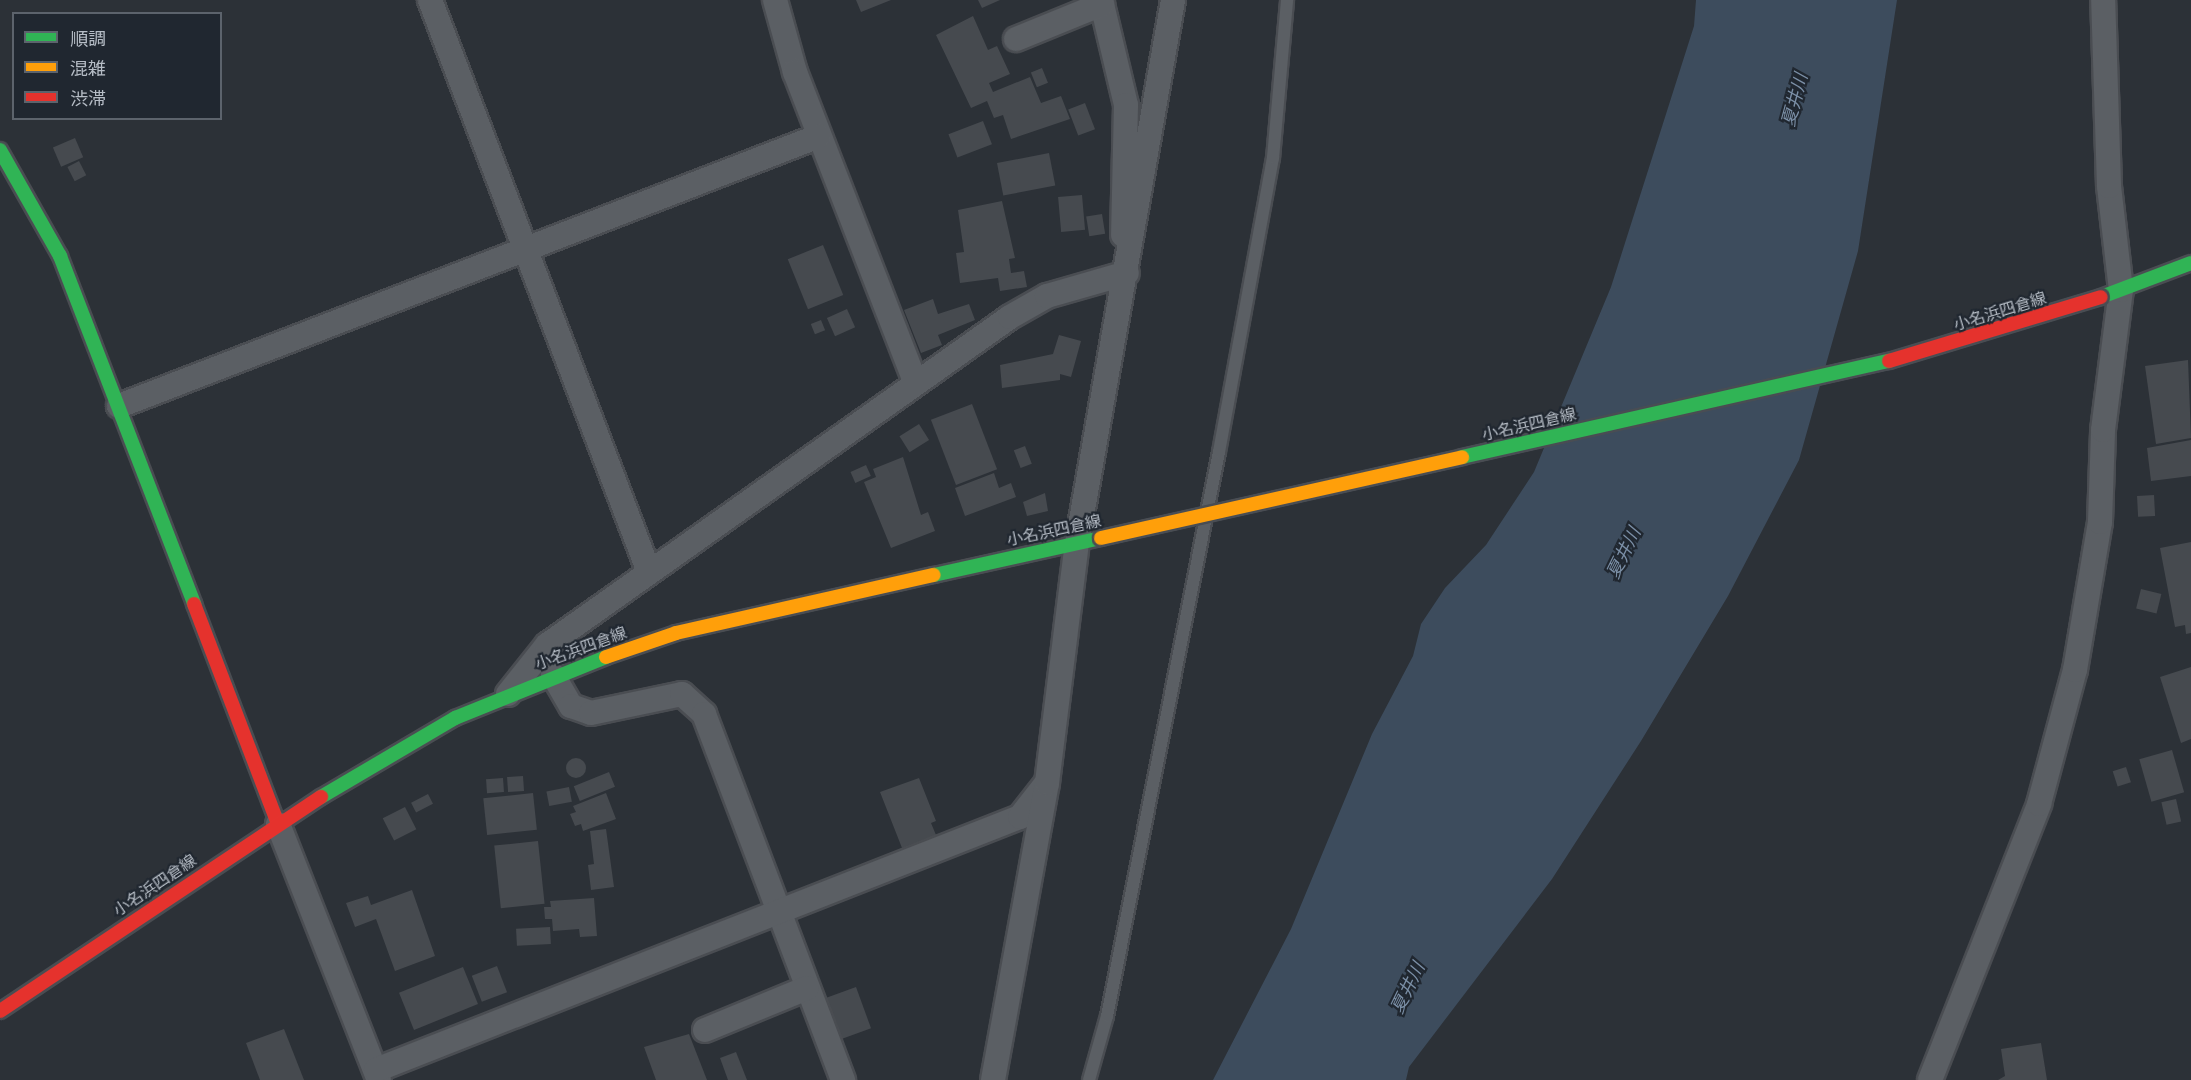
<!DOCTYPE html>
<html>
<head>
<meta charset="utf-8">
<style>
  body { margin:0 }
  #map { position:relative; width:2191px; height:1080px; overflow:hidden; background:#2c3137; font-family:"Work Sans","Noto Sans JP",sans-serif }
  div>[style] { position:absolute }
  .water>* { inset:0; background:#3d4c5d }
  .building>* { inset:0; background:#464a4f; transform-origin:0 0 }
  .round { border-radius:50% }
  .roads { filter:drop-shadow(2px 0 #4a4d52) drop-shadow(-2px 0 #4a4d52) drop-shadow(0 2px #4a4d52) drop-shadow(0 -2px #4a4d52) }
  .lane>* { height:12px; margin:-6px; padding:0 6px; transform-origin:6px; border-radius:6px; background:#5b5f64 }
  .street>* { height:24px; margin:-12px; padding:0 12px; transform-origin:12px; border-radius:12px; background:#5b5f64 }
  .fast>* { height:14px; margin:-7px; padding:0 7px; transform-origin:7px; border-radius:7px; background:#30b455 }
  .slow>* { height:14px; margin:-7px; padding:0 7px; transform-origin:7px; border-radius:7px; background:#ff9f0a }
  .jam>* { height:14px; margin:-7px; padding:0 7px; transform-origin:7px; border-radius:7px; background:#e5322d }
  .bridges { filter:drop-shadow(2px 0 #494d53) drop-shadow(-2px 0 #494d53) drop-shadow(0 2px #494d53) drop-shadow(0 -2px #494d53) }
  .fast-bridge>* { height:14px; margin:-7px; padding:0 7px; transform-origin:7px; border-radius:7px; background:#30b455 }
  .slow-bridge>* { height:14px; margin:-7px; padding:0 7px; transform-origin:7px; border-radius:7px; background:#ff9f0a }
  .jam-bridge>* { height:14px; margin:-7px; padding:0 7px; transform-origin:7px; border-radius:7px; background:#e5322d }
  span { translate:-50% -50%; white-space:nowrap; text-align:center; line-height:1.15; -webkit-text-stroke:4.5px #202730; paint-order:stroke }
  .street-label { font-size:16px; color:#b6bdc6 }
  .water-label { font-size:18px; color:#7b8fa6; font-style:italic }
  .legend { position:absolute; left:12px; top:12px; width:210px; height:108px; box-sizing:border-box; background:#202730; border:2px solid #5c636c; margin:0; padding:8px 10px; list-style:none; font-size:18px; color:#b6bdc6 }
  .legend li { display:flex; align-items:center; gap:12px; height:30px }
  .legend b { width:30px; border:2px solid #5c636c }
</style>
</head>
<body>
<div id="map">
  <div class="water">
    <i style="clip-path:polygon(1696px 0,1897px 0,1858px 251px,1799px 460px,1728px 596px,1641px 741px,1552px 879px,1409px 1067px,1406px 1080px,1213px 1080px,1291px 929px,1372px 734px,1413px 656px,1421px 624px,1445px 588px,1486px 545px,1534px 472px,1611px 287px,1694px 26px)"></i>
  </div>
  <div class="building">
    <i style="clip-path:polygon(856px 0,891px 0,861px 12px)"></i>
    <i style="clip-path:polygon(978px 0,1000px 0,982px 8px)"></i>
    <i style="clip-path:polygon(973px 16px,988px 50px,997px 46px,1010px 74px,989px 83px,993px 92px,1030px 77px,1041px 103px,1061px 96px,1070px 119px,1011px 139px,1003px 115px,994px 118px,987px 101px,971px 108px,936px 35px)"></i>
    <i style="left:1042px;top:68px;width:16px;height:12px;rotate:68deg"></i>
    <i style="left:1085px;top:103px;width:28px;height:18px;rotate:69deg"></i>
    <i style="left:983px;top:121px;width:25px;height:37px;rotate:69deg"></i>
    <i style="left:75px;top:138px;width:21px;height:24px;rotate:67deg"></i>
    <i style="left:1049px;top:153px;width:33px;height:53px;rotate:79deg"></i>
    <i style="left:79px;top:161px;width:16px;height:13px;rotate:63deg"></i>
    <i style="left:1082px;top:195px;width:35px;height:24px;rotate:85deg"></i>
    <i style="clip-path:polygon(1002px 201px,1015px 258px,1009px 259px,1011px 273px,1024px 271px,1027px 287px,1000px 291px,998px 278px,960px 283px,956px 253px,964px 252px,958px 210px)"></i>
    <i style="left:1102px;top:214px;width:20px;height:16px;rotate:81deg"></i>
    <i style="left:823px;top:245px;width:54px;height:38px;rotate:68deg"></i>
    <i style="clip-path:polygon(933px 299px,938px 314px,969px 304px,975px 320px,938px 335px,942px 345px,921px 353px,904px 310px)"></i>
    <i style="left:847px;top:309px;width:20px;height:22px;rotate:66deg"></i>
    <i style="left:821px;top:320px;width:11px;height:11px;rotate:68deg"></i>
    <i style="clip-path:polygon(1059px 335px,1081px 341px,1071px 377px,1060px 374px,1060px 380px,1002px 388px,1000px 365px,1053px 354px)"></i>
    <i style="clip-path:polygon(2188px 360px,2191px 438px,2156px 444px,2145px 366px)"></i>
    <i style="left:972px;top:404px;width:70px;height:44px;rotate:69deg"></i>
    <i style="left:919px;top:424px;width:19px;height:23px;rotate:58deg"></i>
    <i style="clip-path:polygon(2191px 440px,2191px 476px,2151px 481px,2147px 448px)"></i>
    <i style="left:1025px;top:446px;width:19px;height:12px;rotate:69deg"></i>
    <i style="clip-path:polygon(903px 457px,921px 515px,928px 512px,935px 531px,891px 548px,864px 482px,876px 477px,873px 469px)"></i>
    <i style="left:866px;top:465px;width:12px;height:17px;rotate:66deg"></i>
    <i style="clip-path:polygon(994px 473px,999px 488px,1011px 483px,1016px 497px,965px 516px,955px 488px)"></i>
    <i style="clip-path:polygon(1045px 493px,1048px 511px,1027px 516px,1023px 502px)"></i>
    <i style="left:2154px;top:495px;width:21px;height:17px;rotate:87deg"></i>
    <i style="clip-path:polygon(2191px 542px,2191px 633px,2186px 634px,2185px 625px,2175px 627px,2160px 548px)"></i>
    <i style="left:2141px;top:589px;width:21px;height:20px;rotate:14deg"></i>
    <i style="clip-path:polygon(2191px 667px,2191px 739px,2181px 743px,2160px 677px)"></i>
    <i style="left:2172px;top:750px;width:44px;height:34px;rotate:74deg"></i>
    <i class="round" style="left:566px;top:758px;width:20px;height:20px"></i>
    <i style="left:2126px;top:767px;width:16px;height:14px;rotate:72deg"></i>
    <i style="left:609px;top:772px;width:16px;height:38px;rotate:68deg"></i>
    <i style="left:523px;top:776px;width:15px;height:16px;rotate:86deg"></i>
    <i style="left:503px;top:778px;width:14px;height:17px;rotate:86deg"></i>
    <i style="clip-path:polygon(919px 778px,936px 821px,931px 823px,936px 835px,902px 848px,880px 792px)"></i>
    <i style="left:569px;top:787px;width:15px;height:23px;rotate:79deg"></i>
    <i style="left:533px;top:793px;width:37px;height:50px;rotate:84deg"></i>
    <i style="clip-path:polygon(606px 793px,616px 819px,583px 831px,581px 824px,575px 826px,570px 814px,576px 812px,573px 806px)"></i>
    <i style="left:428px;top:794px;width:11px;height:19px;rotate:63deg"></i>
    <i style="left:2176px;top:799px;width:23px;height:15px;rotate:77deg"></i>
    <i style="left:405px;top:807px;width:25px;height:25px;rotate:63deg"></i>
    <i style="clip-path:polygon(606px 829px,614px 887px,591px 890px,588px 865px,594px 864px,590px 831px)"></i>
    <i style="left:538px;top:841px;width:63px;height:44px;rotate:84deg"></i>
    <i style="clip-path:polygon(412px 890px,435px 956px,395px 971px,376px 919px,355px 927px,346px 903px,368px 896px,371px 905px)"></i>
    <i style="clip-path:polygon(594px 898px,597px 936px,580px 937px,579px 929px,553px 931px,552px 919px,545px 919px,544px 907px,551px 907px,550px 901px)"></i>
    <i style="left:550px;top:927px;width:17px;height:34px;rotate:87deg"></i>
    <i style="left:497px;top:966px;width:28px;height:27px;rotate:69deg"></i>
    <i style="left:463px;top:967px;width:40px;height:69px;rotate:68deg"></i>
    <i style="left:856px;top:987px;width:44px;height:38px;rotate:70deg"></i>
    <i style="clip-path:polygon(284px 1029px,304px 1080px,260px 1080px,246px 1043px)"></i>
    <i style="clip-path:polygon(689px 1034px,707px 1080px,656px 1080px,644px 1047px)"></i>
    <i style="clip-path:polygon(2041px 1043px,2047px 1080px,1998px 1080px,2005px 1076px,2001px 1049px)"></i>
    <i style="clip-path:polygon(736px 1052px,747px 1080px,728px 1080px,720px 1058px)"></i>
  </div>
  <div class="roads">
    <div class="lane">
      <i style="left:1089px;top:1080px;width:66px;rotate:-74.3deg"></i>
      <i style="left:1107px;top:1016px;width:575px;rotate:-78.77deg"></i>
      <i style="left:1219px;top:452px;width:299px;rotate:-79.6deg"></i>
      <i style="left:1273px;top:158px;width:159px;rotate:-84.9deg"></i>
    </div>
    <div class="street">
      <i style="left:430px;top:0;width:612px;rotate:69.05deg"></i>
      <i style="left:775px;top:0;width:75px;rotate:74.5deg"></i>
      <i style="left:795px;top:72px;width:332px;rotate:68.8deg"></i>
      <i style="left:1101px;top:0;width:108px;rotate:76.6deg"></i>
      <i style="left:1126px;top:105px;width:130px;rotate:91.3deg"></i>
      <i style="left:1016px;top:39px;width:93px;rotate:-22.1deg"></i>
      <i style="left:119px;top:406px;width:750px;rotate:-21.09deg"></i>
      <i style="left:553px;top:675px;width:36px;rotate:60deg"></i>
      <i style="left:571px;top:706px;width:21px;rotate:19deg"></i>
      <i style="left:591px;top:713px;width:93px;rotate:-11.8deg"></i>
      <i style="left:682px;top:694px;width:30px;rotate:42deg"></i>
      <i style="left:704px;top:714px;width:392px;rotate:69.2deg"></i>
      <i style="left:508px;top:694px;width:63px;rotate:-51.5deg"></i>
      <i style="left:547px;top:645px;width:567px;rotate:-35.31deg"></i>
      <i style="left:1010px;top:317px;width:43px;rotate:-29.6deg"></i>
      <i style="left:1047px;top:296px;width:83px;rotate:-16deg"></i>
      <i style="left:278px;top:824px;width:275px;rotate:68.5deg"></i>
      <i style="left:705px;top:1030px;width:110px;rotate:-22.4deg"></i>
      <i style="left:376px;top:1070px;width:692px;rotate:-21.45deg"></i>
      <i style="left:1020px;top:817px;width:41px;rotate:-52deg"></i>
      <i style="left:993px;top:1080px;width:302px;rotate:-79.7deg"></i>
      <i style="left:1047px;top:783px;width:242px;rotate:-82.9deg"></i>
      <i style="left:1077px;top:543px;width:551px;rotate:-79.97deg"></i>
      <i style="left:1930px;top:1080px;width:297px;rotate:-68.4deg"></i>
      <i style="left:2039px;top:804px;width:139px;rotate:-75deg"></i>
      <i style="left:2075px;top:670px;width:150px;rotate:-80.4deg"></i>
      <i style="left:2100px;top:522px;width:92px;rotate:-88.1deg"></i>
      <i style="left:2103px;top:430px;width:141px;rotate:-82.7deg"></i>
      <i style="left:2121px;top:290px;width:105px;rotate:-96.6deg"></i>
      <i style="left:2109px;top:186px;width:186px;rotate:-91.8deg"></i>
    </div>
    <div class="fast">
      <i style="left:0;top:150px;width:122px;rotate:60.5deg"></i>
      <i style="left:60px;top:256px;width:373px;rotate:68.9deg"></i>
      <i style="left:2101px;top:297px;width:96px;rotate:-20.7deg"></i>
      <i style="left:934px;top:575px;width:171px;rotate:-12.5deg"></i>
      <i style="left:321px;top:797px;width:156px;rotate:-30.5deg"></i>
      <i style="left:455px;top:718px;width:163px;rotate:-22deg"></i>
    </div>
    <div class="slow">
      <i style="left:606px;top:657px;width:74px;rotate:-18.9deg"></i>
      <i style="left:676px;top:633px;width:264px;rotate:-12.7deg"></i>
    </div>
    <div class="jam">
      <i style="left:194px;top:604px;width:235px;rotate:69.1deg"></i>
      <i style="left:0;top:1011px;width:386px;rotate:-33.7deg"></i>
    </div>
  </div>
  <div class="bridges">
    <div class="fast-bridge">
      <i style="left:1462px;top:457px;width:438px;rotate:-12.7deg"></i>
    </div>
    <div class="slow-bridge">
      <i style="left:1101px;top:538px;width:370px;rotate:-12.6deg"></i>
    </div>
    <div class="jam-bridge">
      <i style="left:1889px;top:361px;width:221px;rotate:-16.8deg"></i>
    </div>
  </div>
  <div class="street-label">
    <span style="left:2000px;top:312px;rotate:-17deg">小名浜四倉線</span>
    <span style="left:1529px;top:425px;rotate:-13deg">小名浜四倉線</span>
    <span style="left:1054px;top:531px;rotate:-12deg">小名浜四倉線</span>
    <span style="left:581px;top:649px;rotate:-20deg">小名浜四倉線</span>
    <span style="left:155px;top:886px;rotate:-34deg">小名浜四倉線</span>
  </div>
  <div class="water-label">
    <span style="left:1795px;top:100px;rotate:-75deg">夏井川</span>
    <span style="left:1624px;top:553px;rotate:-64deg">夏井川</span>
    <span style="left:1408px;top:988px;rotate:-64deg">夏井川</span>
  </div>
  <ul class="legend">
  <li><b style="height:8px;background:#30b455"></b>順調</li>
  <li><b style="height:8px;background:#ff9f0a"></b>混雑</li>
  <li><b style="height:8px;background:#e5322d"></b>渋滞</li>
  </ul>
</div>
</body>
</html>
